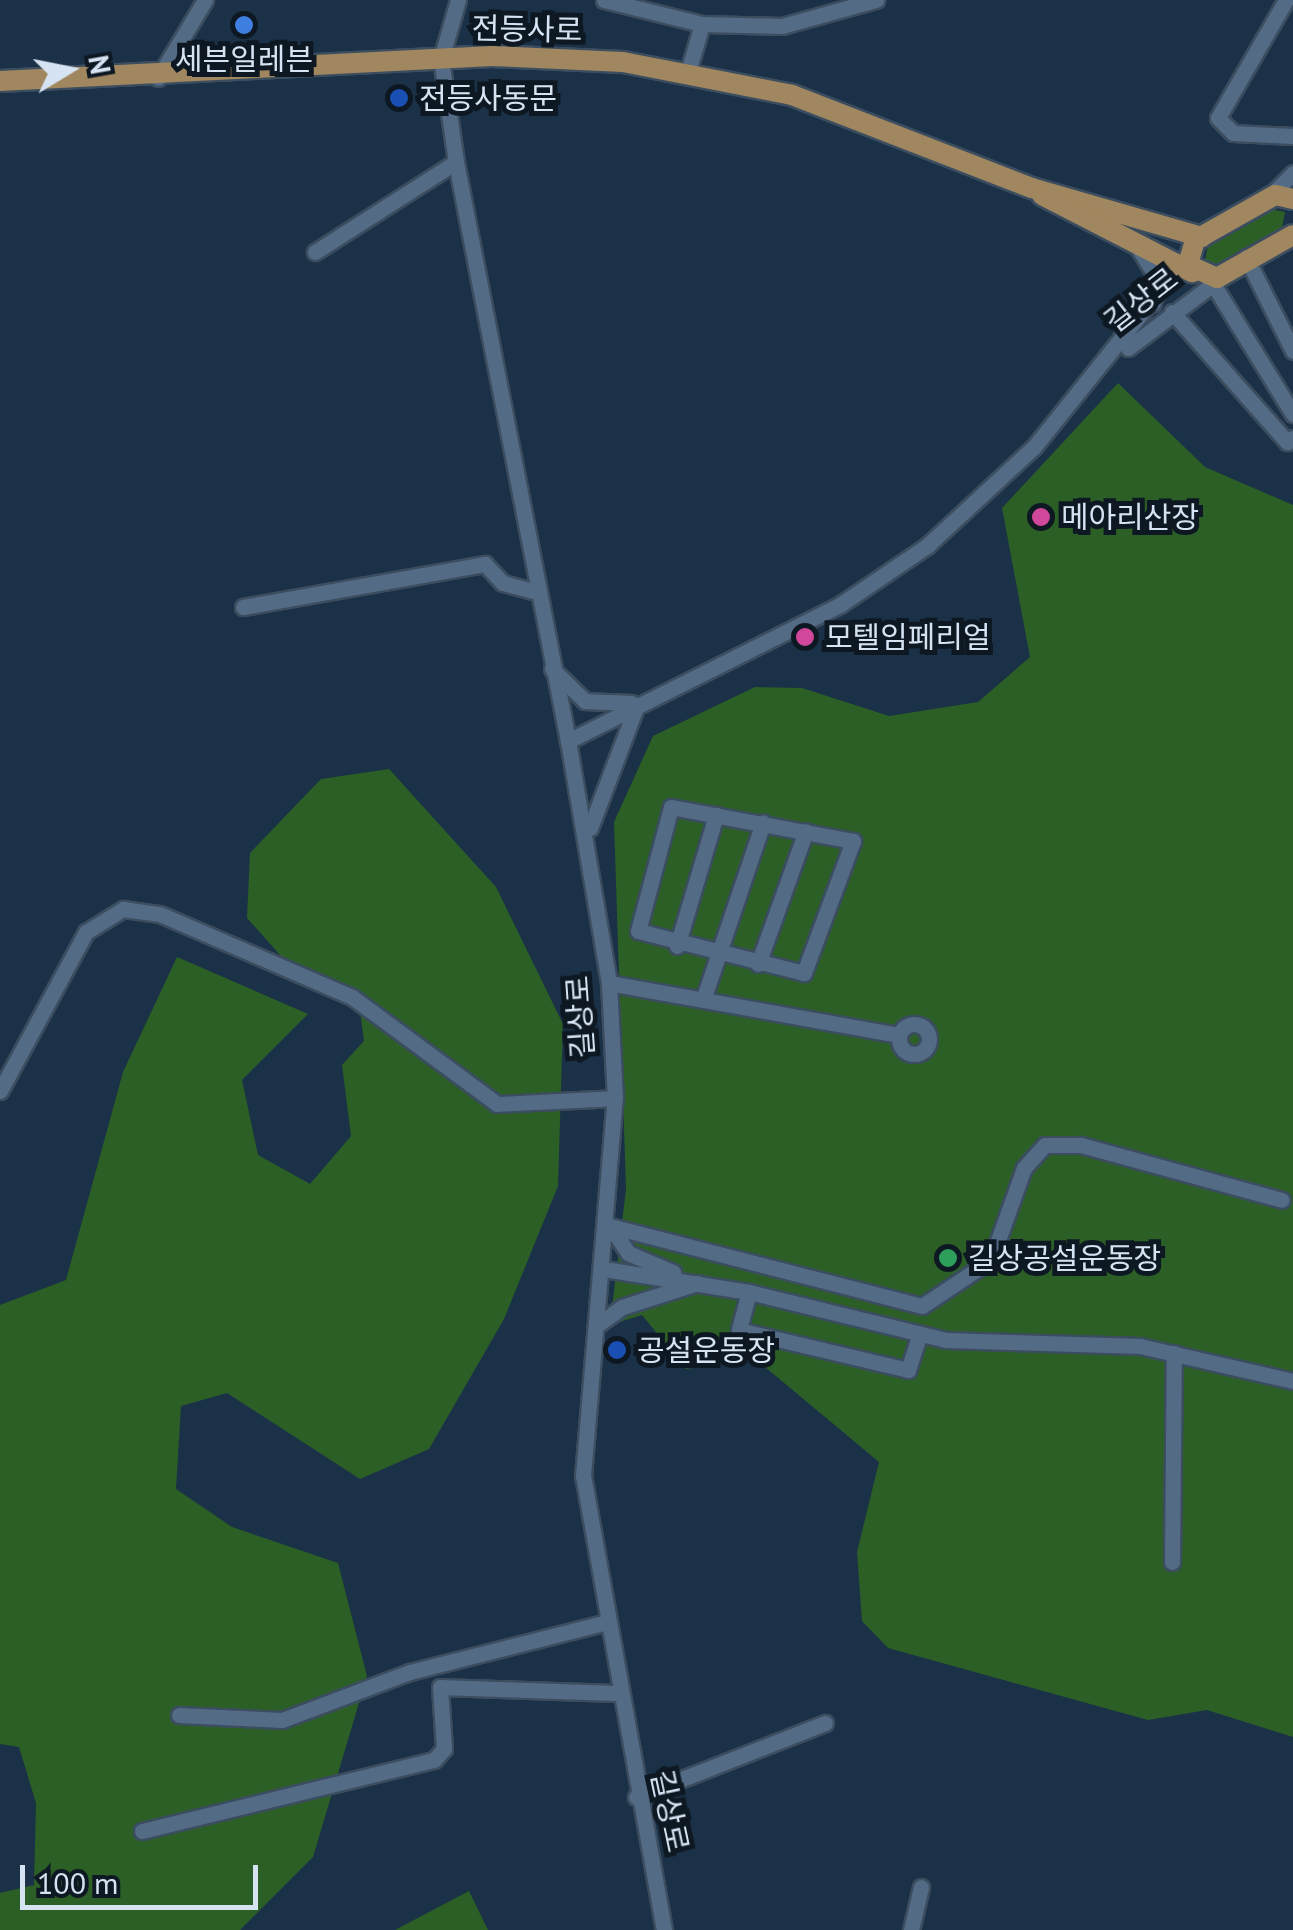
<!DOCTYPE html>
<html>
<head>
<meta charset="utf-8">
<style>
  body { margin:0 }
  #map { position:relative; width:1293px; height:1930px; overflow:hidden; background:#1b3147; font-family:"PT Sans","Noto Sans KR",sans-serif }
  div>[style] { position:absolute }
  .green>* { inset:0; background:#2b5f26 }
  .roads { filter:drop-shadow(2px 0 #3b4d5f) drop-shadow(-2px 0 #3b4d5f) drop-shadow(0 2px #3b4d5f) drop-shadow(0 -2px #3b4d5f) }
  .minor>* { height:15px; margin:-7.5px; padding:0 7.5px; transform-origin:7.5px; border-radius:7.5px; background:#546b85 }
  .minor>.ring { margin:-7.5px; padding:0; box-sizing:content-box; background:none; border:15px solid #546b85; border-radius:50% }
  .major>* { height:20px; margin:-10px; padding:0 10px; transform-origin:10px; border-radius:10px; background:#a1875f }
  .dots>* { width:28px; height:28px; translate:-50% -50%; box-sizing:border-box; border:5px solid #0e1822; border-radius:50% }
  span { translate:-50% -50%; white-space:nowrap; text-align:center; line-height:1.15; -webkit-text-stroke:10px #0e1822; paint-order:stroke }
  .street-label { font-size:30px; color:#d6e3f2 }
  .poi-label { font-size:30px; color:#d6e3f2 }
  .left { translate:0 -50%; text-align:left }
  .north { position:absolute; left:20px; top:20px; width:100px; height:100px; -webkit-text-stroke:8px #0e1822; paint-order:stroke; rotate:80deg; font-size:28px; font-weight:700; line-height:40px; text-align:center; color:#d6e3f2 }
  .north::after { content:''; display:block; margin:auto; width:35px; height:45px; background:#d6e3f2; clip-path:polygon(50% 0,100% 100%,50% 72%,0 100%) }
  .scale { position:absolute; left:20px; top:1865px; width:238px; height:45px; box-sizing:border-box; border:5px solid #d6e3f2; border-top:0; padding-left:12px; font-size:30px; line-height:35px; white-space:nowrap; color:#d6e3f2; -webkit-text-stroke:8px #0e1822; paint-order:stroke }
</style>
</head>
<body>
<div id="map">
  <div class="green">
    <i style="clip-path:polygon(1270px 209px,1285px 212px,1282px 228px,1217px 265px,1205px 260px,1208px 245px)"></i>
    <i style="clip-path:polygon(1118px 383px,1205px 467px,1293px 505px,1293px 1737px,1207px 1710px,1148px 1720px,888px 1648px,862px 1621px,857px 1552px,879px 1462px,753px 1357px,686px 1369px,642px 1315px,610px 1325px,626px 1189px,614px 822px,653px 736px,755px 687px,802px 688px,889px 716px,978px 702px,1030px 657px,1002px 508px)"></i>
    <i style="clip-path:polygon(389px 769px,496px 887px,563px 1024px,558px 1186px,504px 1319px,429px 1449px,360px 1479px,227px 1393px,181px 1406px,176px 1489px,232px 1527px,338px 1563px,367px 1676px,313px 1857px,240px 1930px,0 1930px,0 1893px,34px 1885px,36px 1803px,19px 1747px,0 1744px,0 1305px,66px 1280px,123px 1072px,177px 957px,308px 1014px,242px 1080px,258px 1155px,310px 1184px,351px 1136px,342px 1065px,364px 1041px,357px 989px,281px 956px,247px 918px,250px 853px,321px 779px)"></i>
    <i style="clip-path:polygon(469px 1891px,488px 1930px,395px 1930px)"></i>
  </div>
  <div class="roads">
    <div class="minor">
      <i style="left:458px;top:0;width:61px;rotate:106.1deg"></i>
      <i style="left:441px;top:59px;width:104px;rotate:81.7deg"></i>
      <i style="left:456px;top:162px;width:590px;rotate:79.05deg"></i>
      <i style="left:604px;top:0;width:101px;rotate:13.8deg"></i>
      <i style="left:1286px;top:0;width:136px;rotate:120deg"></i>
      <i style="left:1218px;top:118px;width:21px;rotate:45deg"></i>
      <i style="left:1233px;top:133px;width:60px;rotate:2.9deg"></i>
      <i style="left:688px;top:72px;width:50px;rotate:-73.7deg"></i>
      <i style="left:702px;top:24px;width:80px;rotate:1.4deg"></i>
      <i style="left:782px;top:26px;width:98px;rotate:-15.5deg"></i>
      <i style="left:158px;top:78px;width:91px;rotate:-58.9deg"></i>
      <i style="left:1268px;top:198px;width:35px;rotate:-45deg"></i>
      <i style="left:1139px;top:249px;width:36px;rotate:58deg"></i>
      <i style="left:1158px;top:279px;width:25px;rotate:102deg"></i>
      <i style="left:315px;top:252px;width:167px;rotate:-32.6deg"></i>
      <i style="left:1246px;top:257px;width:105px;rotate:63.4deg"></i>
      <i style="left:1213px;top:284px;width:153px;rotate:58.4deg"></i>
      <i style="left:1172px;top:312px;width:174px;rotate:48.5deg"></i>
      <i style="left:1287px;top:442px;width:7px;rotate:-34deg"></i>
      <i style="left:1128px;top:348px;width:121px;rotate:-37deg"></i>
      <i style="left:243px;top:607px;width:246px;rotate:-10.1deg"></i>
      <i style="left:485px;top:564px;width:26px;rotate:47deg"></i>
      <i style="left:503px;top:583px;width:30px;rotate:15deg"></i>
      <i style="left:552px;top:669px;width:46px;rotate:44.1deg"></i>
      <i style="left:585px;top:701px;width:46px;rotate:2.5deg"></i>
      <i style="left:671px;top:807px;width:185px;rotate:10.6deg"></i>
      <i style="left:853px;top:841px;width:141px;rotate:110.4deg"></i>
      <i style="left:804px;top:973px;width:171px;rotate:-165.8deg"></i>
      <i style="left:638px;top:931px;width:128px;rotate:-75.1deg"></i>
      <i style="left:590px;top:828px;width:132px;rotate:-69.1deg"></i>
      <i style="left:677px;top:946px;width:137px;rotate:-73.4deg"></i>
      <i style="left:758px;top:964px;width:141px;rotate:-70.2deg"></i>
      <i style="left:609px;top:983px;width:295px;rotate:10.2deg"></i>
      <i style="left:705px;top:994px;width:181px;rotate:-71.3deg"></i>
      <i class="ring" style="left:899px;top:1024px;width:15px;height:15px"></i>
      <i style="left:0;top:1091px;width:181px;rotate:-61.6deg"></i>
      <i style="left:86px;top:932px;width:44px;rotate:-31.9deg"></i>
      <i style="left:123px;top:909px;width:37px;rotate:8deg"></i>
      <i style="left:160px;top:914px;width:209px;rotate:23.4deg"></i>
      <i style="left:352px;top:997px;width:180px;rotate:36.4deg"></i>
      <i style="left:497px;top:1104px;width:118px;rotate:-2.9deg"></i>
      <i style="left:610px;top:1226px;width:322px;rotate:14.4deg"></i>
      <i style="left:922px;top:1306px;width:83px;rotate:-33.7deg"></i>
      <i style="left:991px;top:1260px;width:98px;rotate:-70.3deg"></i>
      <i style="left:1024px;top:1168px;width:31px;rotate:-48deg"></i>
      <i style="left:1045px;top:1145px;width:36px"></i>
      <i style="left:1081px;top:1145px;width:208px;rotate:15.3deg"></i>
      <i style="left:610px;top:1226px;width:32px;rotate:56deg"></i>
      <i style="left:628px;top:1253px;width:49px;rotate:22.9deg"></i>
      <i style="left:604px;top:1269px;width:147px;rotate:9deg"></i>
      <i style="left:749px;top:1292px;width:203px;rotate:13.7deg"></i>
      <i style="left:946px;top:1340px;width:194px;rotate:1.8deg"></i>
      <i style="left:1140px;top:1346px;width:157px;rotate:12.9deg"></i>
      <i style="left:749px;top:1292px;width:39px;rotate:105deg"></i>
      <i style="left:739px;top:1330px;width:174px;rotate:13.3deg"></i>
      <i style="left:908px;top:1370px;width:38px;rotate:-72deg"></i>
      <i style="left:596px;top:1326px;width:32px;rotate:-36deg"></i>
      <i style="left:622px;top:1307px;width:79px;rotate:-17.7deg"></i>
      <i style="left:1172px;top:1562px;width:209px;rotate:-89.5deg"></i>
      <i style="left:179px;top:1715px;width:103px;rotate:2.8deg"></i>
      <i style="left:282px;top:1720px;width:137px;rotate:-20.6deg"></i>
      <i style="left:410px;top:1672px;width:199px;rotate:-14.2deg"></i>
      <i style="left:636px;top:1797px;width:203px;rotate:-21.4deg"></i>
      <i style="left:142px;top:1831px;width:301px;rotate:-13.7deg"></i>
      <i style="left:434px;top:1760px;width:15px;rotate:-48deg"></i>
      <i style="left:444px;top:1749px;width:62px;rotate:-93.7deg"></i>
      <i style="left:440px;top:1687px;width:175px;rotate:2deg"></i>
      <i style="left:664px;top:1930px;width:461px;rotate:-100.1deg"></i>
      <i style="left:583px;top:1476px;width:379px;rotate:-85.2deg"></i>
      <i style="left:615px;top:1098px;width:115px;rotate:-93deg"></i>
      <i style="left:609px;top:983px;width:245px;rotate:-99.6deg"></i>
      <i style="left:568px;top:741px;width:305px;rotate:-26.6deg"></i>
      <i style="left:841px;top:604px;width:105px;rotate:-34.1deg"></i>
      <i style="left:928px;top:545px;width:144px;rotate:-42.8deg"></i>
      <i style="left:1034px;top:447px;width:243px;rotate:-51.3deg"></i>
      <i style="left:911px;top:1930px;width:44px;rotate:-76.9deg"></i>
    </div>
    <div class="major">
      <i style="left:0;top:81px;width:493px;rotate:-2.9deg"></i>
      <i style="left:492px;top:56px;width:131px;rotate:2.6deg"></i>
      <i style="left:623px;top:62px;width:172px;rotate:11deg"></i>
      <i style="left:792px;top:95px;width:257px;rotate:21.2deg"></i>
      <i style="left:1032px;top:188px;width:177px;rotate:16.1deg"></i>
      <i style="left:1042px;top:195px;width:169px;rotate:27.2deg"></i>
      <i style="left:1293px;top:199px;width:18px;rotate:-167deg"></i>
      <i style="left:1275px;top:195px;width:92px;rotate:150.6deg"></i>
      <i style="left:1195px;top:240px;width:26px;rotate:106deg"></i>
      <i style="left:1188px;top:265px;width:32px;rotate:24deg"></i>
      <i style="left:1217px;top:278px;width:87px;rotate:-29.5deg"></i>
    </div>
  </div>
  <div class="dots">
    <i style="left:244px;top:25px;background:#3f7fe0"></i>
    <i style="left:399px;top:98px;background:#1a4fb4"></i>
    <i style="left:1041px;top:517px;background:#d1479c"></i>
    <i style="left:805px;top:637px;background:#d1479c"></i>
    <i style="left:948px;top:1258px;background:#2e9e5b"></i>
    <i style="left:617px;top:1350px;background:#1a4fb4"></i>
  </div>
  <div class="street-label">
    <span style="left:527px;top:29px;rotate:1deg">전등사로</span>
    <span style="left:1141px;top:300px;rotate:-38deg">길상로</span>
    <span style="left:580px;top:1017px;rotate:-94deg">길상로</span>
    <span style="left:670px;top:1811px;rotate:78deg">길상로</span>
  </div>
  <div class="poi-label">
    <span style="left:244px;top:59px">세븐일레븐</span>
    <span class="left" style="left:419px;top:98px">전등사동문</span>
    <span class="left" style="left:1061px;top:517px">메아리산장</span>
    <span class="left" style="left:825px;top:637px">모텔임페리얼</span>
    <span class="left" style="left:968px;top:1258px">길상공설운동장</span>
    <span class="left" style="left:637px;top:1350px">공설운동장</span>
  </div>
  <div class="north">N</div>
  <div class="scale">100 m</div>
</div>
</body>
</html>
